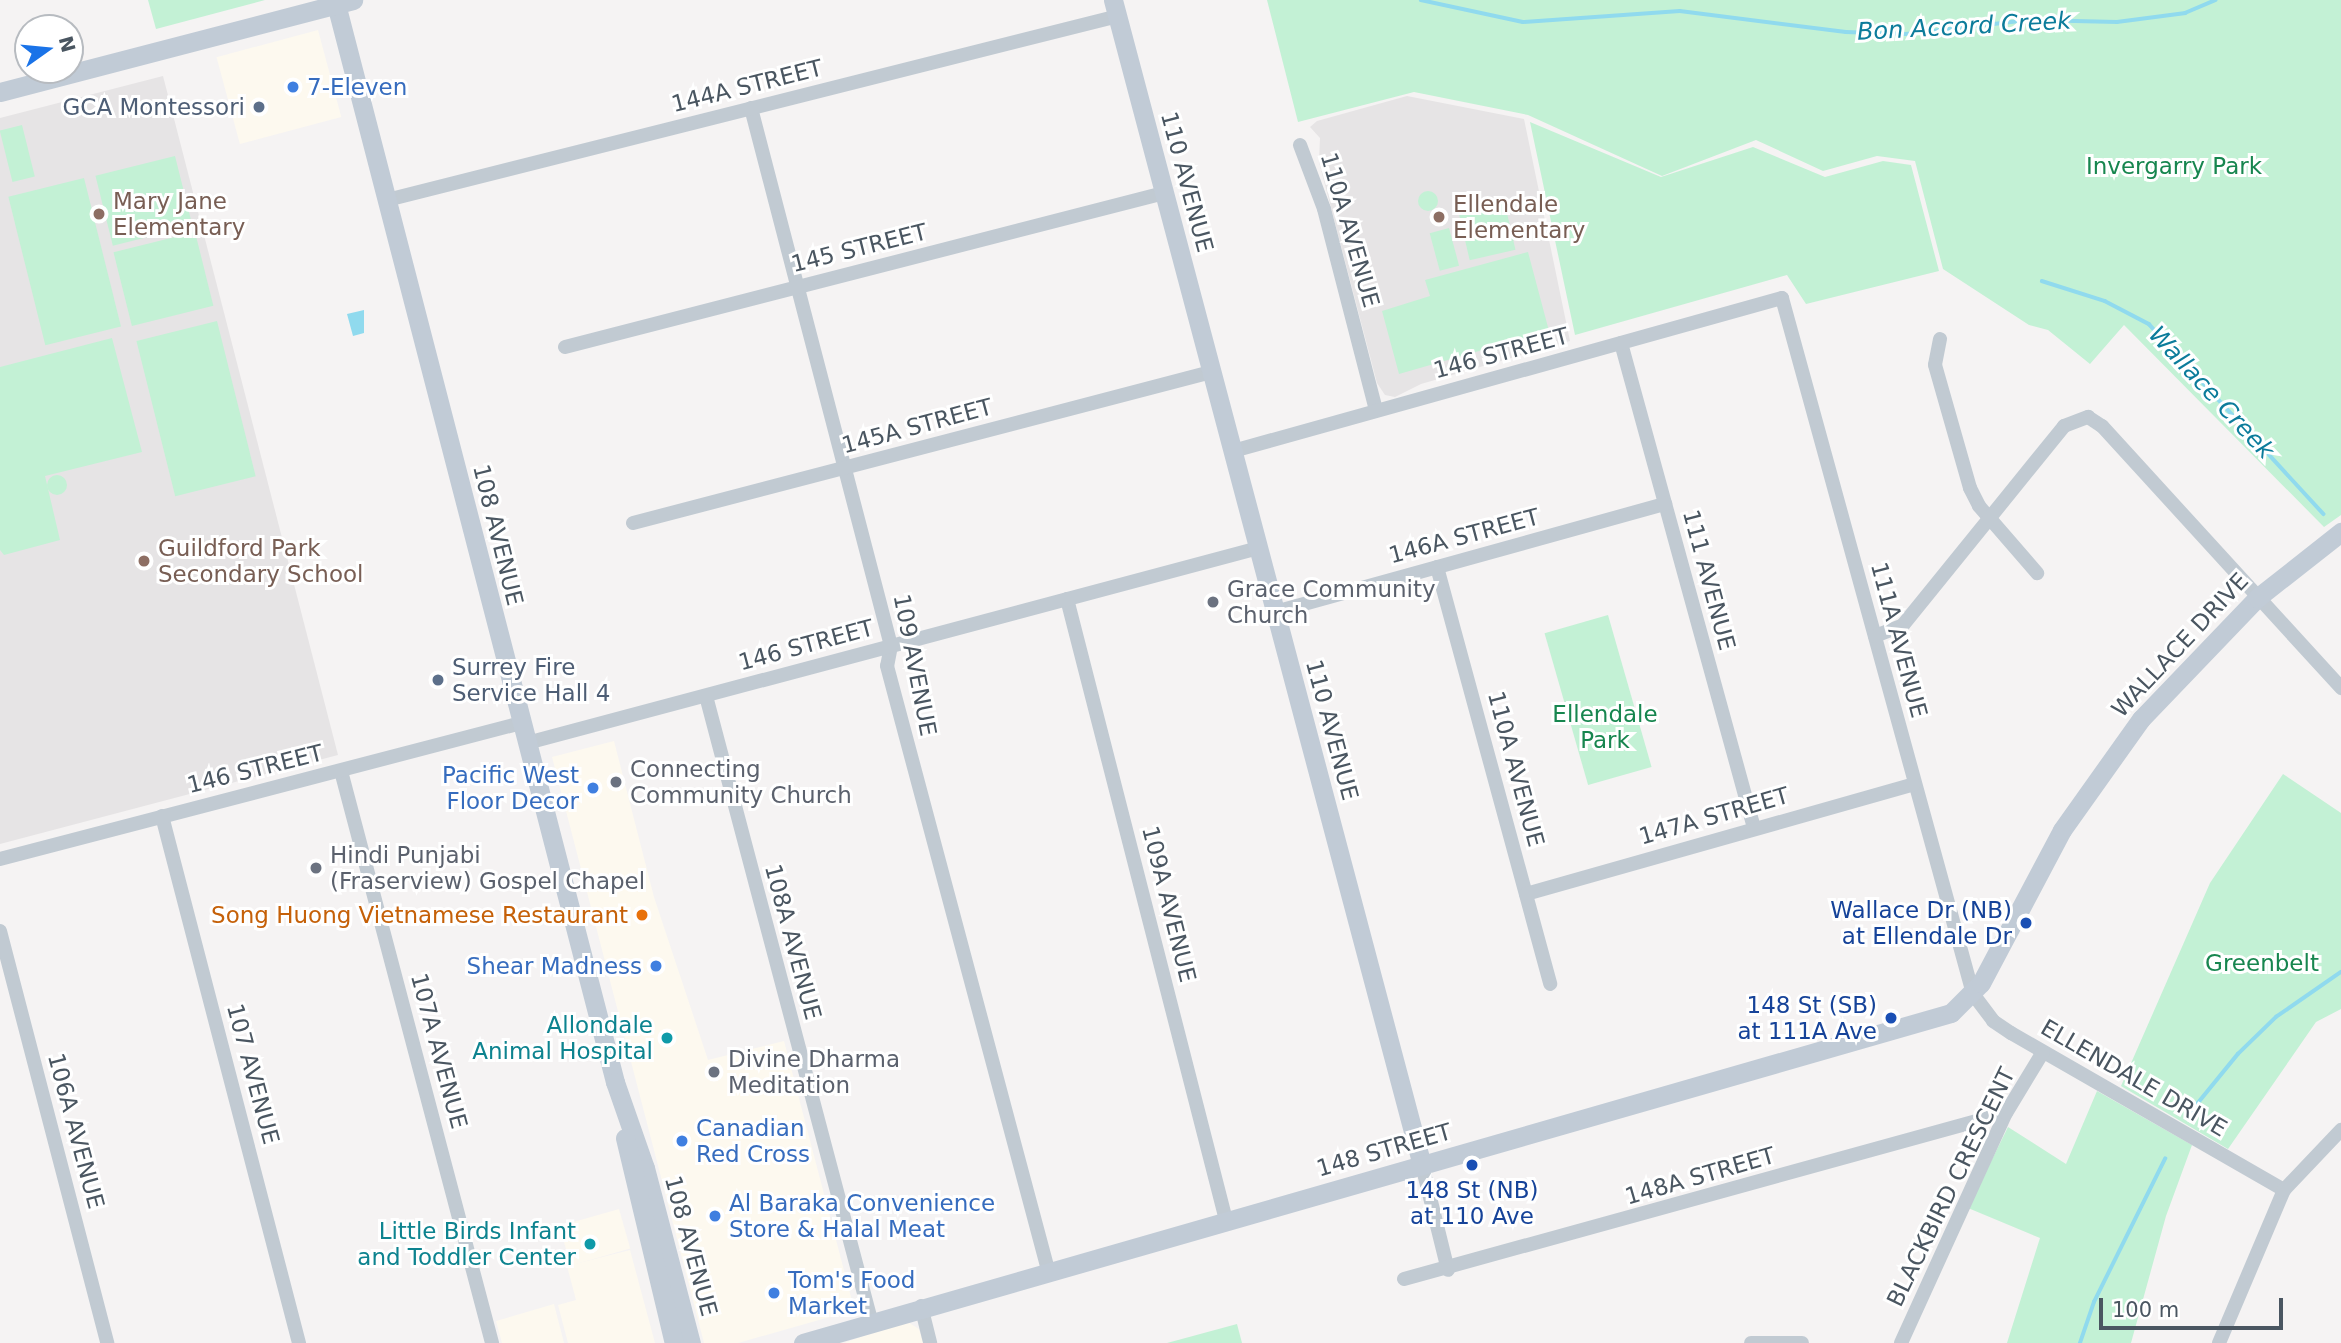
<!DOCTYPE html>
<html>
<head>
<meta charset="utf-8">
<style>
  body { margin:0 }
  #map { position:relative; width:2341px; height:1343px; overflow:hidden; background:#f5f3f3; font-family:"DejaVu Sans",sans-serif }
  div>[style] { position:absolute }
  .commercial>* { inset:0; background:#fdf9ef; transform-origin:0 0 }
  .education>* { inset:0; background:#e6e4e5 }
  .green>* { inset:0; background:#c3f1d5; transform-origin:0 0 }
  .round { border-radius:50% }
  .water>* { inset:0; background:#90daee }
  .stream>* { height:3.5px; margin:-1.75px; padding:0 1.75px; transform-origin:1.75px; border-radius:1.75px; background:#90daee }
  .street>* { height:14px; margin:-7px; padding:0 7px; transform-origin:7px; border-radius:7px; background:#c1cad2 }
  .secondary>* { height:19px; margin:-9.5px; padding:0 9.5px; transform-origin:9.5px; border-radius:9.5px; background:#c1cbd6 }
  .dots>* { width:19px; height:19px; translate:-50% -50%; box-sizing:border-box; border:4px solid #fff; border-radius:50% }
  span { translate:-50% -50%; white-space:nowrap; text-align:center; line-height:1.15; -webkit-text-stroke:6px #fff; paint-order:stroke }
  .street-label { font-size:23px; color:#4a5661 }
  .shop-label { font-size:23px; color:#366cbe }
  .left { translate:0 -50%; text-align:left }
  .right { translate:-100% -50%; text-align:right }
  .service-label { font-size:23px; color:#4e5e75 }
  .park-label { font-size:23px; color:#17864f }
  .education-label { font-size:23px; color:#785e54 }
  .worship-label { font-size:23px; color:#5b616d }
  .transit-label { font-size:23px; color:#164399 }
  .food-label { font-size:23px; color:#c56008 }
  .culture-label { font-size:23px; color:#0d838f }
  .water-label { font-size:24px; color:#0c7c9b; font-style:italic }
  .north { position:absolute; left:14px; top:14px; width:70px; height:70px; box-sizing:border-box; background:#fff; border:2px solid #b7bbc0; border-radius:50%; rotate:75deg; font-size:19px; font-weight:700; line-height:28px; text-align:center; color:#4a5661 }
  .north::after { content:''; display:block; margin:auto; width:24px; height:32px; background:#1a73e8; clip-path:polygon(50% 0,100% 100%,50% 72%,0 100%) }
  .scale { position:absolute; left:2099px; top:1298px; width:184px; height:32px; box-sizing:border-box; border:4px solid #4a5661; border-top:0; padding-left:9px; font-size:21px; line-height:24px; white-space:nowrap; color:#4a5661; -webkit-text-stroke:5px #fff; paint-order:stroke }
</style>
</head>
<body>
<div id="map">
  <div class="commercial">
    <i style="left:318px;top:30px;width:90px;height:105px;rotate:75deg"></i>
    <i style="clip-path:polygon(614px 741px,654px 897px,708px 1060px,784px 1041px,852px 1301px,847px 1312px,738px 1343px,704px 1343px,552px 757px)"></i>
    <i style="left:619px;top:1209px;width:41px;height:62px;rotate:74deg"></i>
    <i style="clip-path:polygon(630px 1250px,655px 1343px,568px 1343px,558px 1305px,576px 1300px,567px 1266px)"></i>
    <i style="clip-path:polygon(554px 1304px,564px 1343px,502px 1343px,496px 1321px)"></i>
    <i style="clip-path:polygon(906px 1321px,919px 1329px,923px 1343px,844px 1343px)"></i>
  </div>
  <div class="education">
    <i style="clip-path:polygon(163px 76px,338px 755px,0 844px,0 118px)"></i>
    <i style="clip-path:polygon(1407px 96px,1524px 119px,1570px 341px,1421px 384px,1395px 397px,1385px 395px,1377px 383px,1319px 162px,1320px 138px,1310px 127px,1317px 121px)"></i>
  </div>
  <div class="green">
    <i style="clip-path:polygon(148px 0,265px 0,156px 29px)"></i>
    <i style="clip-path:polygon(1267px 0,2341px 0,2341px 515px,2324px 527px,2124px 325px,2090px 364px,2048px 330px,2029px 325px,1943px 269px,1915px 161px,1877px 156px,1823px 171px,1756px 140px,1662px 176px,1528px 115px,1414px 92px,1298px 122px)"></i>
    <i style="clip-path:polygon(1530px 122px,1661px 177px,1753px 147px,1825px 177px,1883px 161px,1911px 165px,1939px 271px,1806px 304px,1787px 275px,1575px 335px)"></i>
    <i style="left:22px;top:125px;width:53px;height:23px;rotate:76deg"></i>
    <i style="left:175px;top:156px;width:72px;height:82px;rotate:76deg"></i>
    <i style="left:84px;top:178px;width:153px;height:78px;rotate:76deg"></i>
    <i class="round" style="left:1418px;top:191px;width:20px;height:20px"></i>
    <i style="left:1504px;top:200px;width:51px;height:47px;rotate:77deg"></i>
    <i style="left:1449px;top:228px;width:39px;height:20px;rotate:75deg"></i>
    <i style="left:195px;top:232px;width:76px;height:84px;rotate:76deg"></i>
    <i style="clip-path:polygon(1528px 252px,1549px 331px,1399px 374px,1382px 311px,1430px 296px,1425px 280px)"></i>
    <i style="left:217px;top:321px;width:160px;height:83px;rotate:76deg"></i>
    <i style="clip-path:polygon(112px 338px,142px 452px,45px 476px,60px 540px,4px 555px,0 550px,0 367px)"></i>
    <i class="round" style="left:47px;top:475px;width:20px;height:20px"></i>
    <i style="left:1608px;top:615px;width:158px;height:66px;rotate:74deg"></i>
    <i style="clip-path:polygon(2283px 774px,2341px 813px,2341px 1009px,2316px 1022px,2228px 1149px,2121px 1086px,2210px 883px)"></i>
    <i style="clip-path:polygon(2097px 1091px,2192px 1145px,2166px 1216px,2131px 1343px,2007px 1343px,2040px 1238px,1968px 1208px,2008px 1127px,2066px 1164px)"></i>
    <i style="clip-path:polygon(1237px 1324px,1242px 1343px,1167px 1343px)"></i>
  </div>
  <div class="water">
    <i style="clip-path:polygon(364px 310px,364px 333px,353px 336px,347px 314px)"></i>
  </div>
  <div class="stream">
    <i style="left:1421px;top:0;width:104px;rotate:12.2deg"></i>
    <i style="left:1523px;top:22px;width:157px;rotate:-4deg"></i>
    <i style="left:1680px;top:11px;width:167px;rotate:7.2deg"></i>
    <i style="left:1846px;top:32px;width:60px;rotate:1.9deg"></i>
    <i style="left:1906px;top:34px;width:123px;rotate:-6.5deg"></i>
    <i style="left:2028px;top:20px;width:89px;rotate:1.3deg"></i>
    <i style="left:2117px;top:22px;width:69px;rotate:-7.5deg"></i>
    <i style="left:2185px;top:13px;width:33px;rotate:-23deg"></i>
    <i style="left:2042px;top:281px;width:66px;rotate:17.6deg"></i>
    <i style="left:2105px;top:301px;width:50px;rotate:27.6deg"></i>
    <i style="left:2149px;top:324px;width:258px;rotate:47.4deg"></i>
    <i style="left:2188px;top:1115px;width:79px;rotate:-50.7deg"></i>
    <i style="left:2238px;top:1054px;width:53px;rotate:-44.2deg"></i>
    <i style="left:2276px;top:1017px;width:79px;rotate:-34.7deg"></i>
    <i style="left:2080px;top:1343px;width:43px;rotate:-71.1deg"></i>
    <i style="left:2094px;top:1302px;width:160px;rotate:-63.6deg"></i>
  </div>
  <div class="street">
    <i style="left:751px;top:108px;width:556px;rotate:75.41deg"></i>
    <i style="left:891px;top:646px;width:20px;rotate:101deg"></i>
    <i style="left:887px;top:666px;width:625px;rotate:75.07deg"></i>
    <i style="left:1300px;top:145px;width:68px;rotate:69.4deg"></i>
    <i style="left:1324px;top:209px;width:208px;rotate:75.5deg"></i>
    <i style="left:387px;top:200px;width:754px;rotate:-14.13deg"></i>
    <i style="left:1940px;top:339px;width:26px;rotate:101deg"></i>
    <i style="left:1935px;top:365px;width:128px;rotate:74.1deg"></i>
    <i style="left:1970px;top:488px;width:20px;rotate:63deg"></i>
    <i style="left:1979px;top:506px;width:89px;rotate:49.1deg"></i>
    <i style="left:1621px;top:343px;width:503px;rotate:74.66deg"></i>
    <i style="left:565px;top:347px;width:618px;rotate:-14.42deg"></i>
    <i style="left:1233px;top:451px;width:570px;rotate:-15.57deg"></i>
    <i style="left:1782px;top:298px;width:722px;rotate:74.65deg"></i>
    <i style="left:1973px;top:994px;width:34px;rotate:53deg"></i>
    <i style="left:1993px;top:1021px;width:22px;rotate:34deg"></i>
    <i style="left:2011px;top:1033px;width:315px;rotate:29.9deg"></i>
    <i style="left:633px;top:523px;width:597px;rotate:-14.64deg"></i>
    <i style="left:1437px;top:567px;width:432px;rotate:74.8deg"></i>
    <i style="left:1067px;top:599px;width:641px;rotate:75.64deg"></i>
    <i style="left:1275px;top:612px;width:405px;rotate:-15.5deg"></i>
    <i style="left:1875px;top:636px;width:30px;rotate:-21deg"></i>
    <i style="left:1903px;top:625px;width:256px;rotate:-51deg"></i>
    <i style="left:2064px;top:426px;width:26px;rotate:-21deg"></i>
    <i style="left:2088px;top:417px;width:17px;rotate:33deg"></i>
    <i style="left:2102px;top:426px;width:355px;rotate:47.6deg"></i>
    <i style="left:706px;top:696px;width:645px;rotate:75.19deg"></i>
    <i style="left:527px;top:743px;width:758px;rotate:-14.92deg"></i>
    <i style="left:341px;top:771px;width:592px;rotate:75.21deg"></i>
    <i style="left:162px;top:816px;width:545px;rotate:75.43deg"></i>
    <i style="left:0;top:859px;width:538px;rotate:-14.63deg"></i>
    <i style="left:1526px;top:894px;width:403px;rotate:-15.8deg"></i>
    <i style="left:0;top:931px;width:426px;rotate:75.4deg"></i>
    <i style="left:1422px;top:1165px;width:108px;rotate:76.1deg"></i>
    <i style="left:1404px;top:1279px;width:624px;rotate:-15.42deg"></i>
    <i style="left:921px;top:1306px;width:38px;rotate:76deg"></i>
    <i style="left:1751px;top:1343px;width:51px"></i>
    <i style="left:1901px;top:1343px;width:253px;rotate:-65.5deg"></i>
    <i style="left:2006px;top:1113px;width:71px;rotate:-58.8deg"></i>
    <i style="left:2219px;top:1343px;width:166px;rotate:-67deg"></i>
    <i style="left:2284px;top:1190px;width:83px;rotate:-46.5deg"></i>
  </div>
  <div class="secondary">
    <i style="left:335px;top:0;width:1118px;rotate:75.49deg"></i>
    <i style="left:615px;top:1082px;width:91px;rotate:70.8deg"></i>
    <i style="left:645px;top:1168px;width:181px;rotate:75.3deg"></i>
    <i style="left:1113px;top:0;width:1205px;rotate:75.15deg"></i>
    <i style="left:0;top:92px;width:365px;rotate:-14.6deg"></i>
    <i style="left:625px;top:1138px;width:211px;rotate:76.6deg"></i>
    <i style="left:803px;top:1343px;width:1194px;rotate:-16.04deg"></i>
    <i style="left:1951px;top:1013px;width:42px;rotate:-45deg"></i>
    <i style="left:1981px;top:983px;width:173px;rotate:-62.1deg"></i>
    <i style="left:2062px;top:830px;width:136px;rotate:-54.6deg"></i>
    <i style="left:2141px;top:719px;width:168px;rotate:-46.2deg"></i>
    <i style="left:2257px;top:598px;width:107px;rotate:-38.2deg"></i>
  </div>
  <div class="dots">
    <i style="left:293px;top:87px;background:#3f7fe0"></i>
    <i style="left:259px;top:107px;background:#5c6f8a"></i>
    <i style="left:99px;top:214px;background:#8d6e63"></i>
    <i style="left:1439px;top:217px;background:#8d6e63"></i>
    <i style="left:144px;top:561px;background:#8d6e63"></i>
    <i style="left:1213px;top:602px;background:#6b7280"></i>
    <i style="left:438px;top:680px;background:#5c6f8a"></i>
    <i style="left:616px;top:782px;background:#6b7280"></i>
    <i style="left:593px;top:788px;background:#3f7fe0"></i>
    <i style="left:316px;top:868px;background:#6b7280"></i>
    <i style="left:642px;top:915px;background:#e8710a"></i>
    <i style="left:2026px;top:923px;background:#1a4fb4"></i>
    <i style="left:656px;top:966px;background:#3f7fe0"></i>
    <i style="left:1891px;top:1018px;background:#1a4fb4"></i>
    <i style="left:667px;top:1038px;background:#0f9aa8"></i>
    <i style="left:714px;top:1072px;background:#6b7280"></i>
    <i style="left:682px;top:1141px;background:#3f7fe0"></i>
    <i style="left:1472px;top:1165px;background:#1a4fb4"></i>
    <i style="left:715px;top:1216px;background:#3f7fe0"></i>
    <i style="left:590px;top:1244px;background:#0f9aa8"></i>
    <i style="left:774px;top:1293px;background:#3f7fe0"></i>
  </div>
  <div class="street-label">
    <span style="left:747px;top:86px;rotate:-14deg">144A STREET</span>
    <span style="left:1187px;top:182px;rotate:75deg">110 AVENUE</span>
    <span style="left:1350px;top:230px;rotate:74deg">110A AVENUE</span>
    <span style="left:859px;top:248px;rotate:-14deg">145 STREET</span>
    <span style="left:1501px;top:353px;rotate:-15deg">146 STREET</span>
    <span style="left:917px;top:426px;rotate:-15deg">145A STREET</span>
    <span style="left:498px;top:535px;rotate:76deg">108 AVENUE</span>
    <span style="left:1464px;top:536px;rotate:-15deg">146A STREET</span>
    <span style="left:1709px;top:580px;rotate:75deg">111 AVENUE</span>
    <span style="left:1899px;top:640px;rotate:75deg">111A AVENUE</span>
    <span style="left:806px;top:645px;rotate:-15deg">146 STREET</span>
    <span style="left:2180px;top:645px;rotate:-47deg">WALLACE DRIVE</span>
    <span style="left:915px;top:665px;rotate:79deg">109 AVENUE</span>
    <span style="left:1332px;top:730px;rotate:75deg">110 AVENUE</span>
    <span style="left:255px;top:769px;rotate:-14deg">146 STREET</span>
    <span style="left:1516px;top:769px;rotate:75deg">110A AVENUE</span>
    <span style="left:1714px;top:816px;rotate:-16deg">147A STREET</span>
    <span style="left:1169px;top:904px;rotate:76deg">109A AVENUE</span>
    <span style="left:793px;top:942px;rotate:75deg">108A AVENUE</span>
    <span style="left:439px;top:1051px;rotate:75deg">107A AVENUE</span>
    <span style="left:253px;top:1074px;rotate:75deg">107 AVENUE</span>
    <span style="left:2134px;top:1078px;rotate:30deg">ELLENDALE DRIVE</span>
    <span style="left:76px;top:1131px;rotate:75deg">106A AVENUE</span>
    <span style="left:1384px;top:1150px;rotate:-16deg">148 STREET</span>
    <span style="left:1700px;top:1176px;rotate:-16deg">148A STREET</span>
    <span style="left:1951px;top:1187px;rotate:-64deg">BLACKBIRD CRESCENT</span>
    <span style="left:691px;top:1246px;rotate:75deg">108 AVENUE</span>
  </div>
  <div class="shop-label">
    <span class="left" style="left:307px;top:87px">7-Eleven</span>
    <span class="right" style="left:579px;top:788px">Pacific West<br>Floor Decor</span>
    <span class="right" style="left:642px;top:966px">Shear Madness</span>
    <span class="left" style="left:696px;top:1141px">Canadian<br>Red Cross</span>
    <span class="left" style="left:729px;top:1216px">Al Baraka Convenience<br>Store &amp; Halal Meat</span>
    <span class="left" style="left:788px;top:1293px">Tom's Food<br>Market</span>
  </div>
  <div class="service-label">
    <span class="right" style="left:245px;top:107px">GCA Montessori</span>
    <span class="left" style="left:452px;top:680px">Surrey Fire<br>Service Hall 4</span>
  </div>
  <div class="park-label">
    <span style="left:2174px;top:166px">Invergarry Park</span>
    <span style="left:1605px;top:727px">Ellendale<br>Park</span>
    <span style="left:2262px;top:963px">Greenbelt</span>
  </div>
  <div class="education-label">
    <span class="left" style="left:113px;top:214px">Mary Jane<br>Elementary</span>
    <span class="left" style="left:1453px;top:217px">Ellendale<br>Elementary</span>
    <span class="left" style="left:158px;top:561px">Guildford Park<br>Secondary School</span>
  </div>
  <div class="worship-label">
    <span class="left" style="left:1227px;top:602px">Grace Community<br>Church</span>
    <span class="left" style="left:630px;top:782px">Connecting<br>Community Church</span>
    <span class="left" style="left:330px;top:868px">Hindi Punjabi<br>(Fraserview) Gospel Chapel</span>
    <span class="left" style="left:728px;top:1072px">Divine Dharma<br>Meditation</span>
  </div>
  <div class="transit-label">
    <span class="right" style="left:2012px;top:923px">Wallace Dr (NB)<br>at Ellendale Dr</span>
    <span class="right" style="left:1877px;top:1018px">148 St (SB)<br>at 111A Ave</span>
    <span style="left:1472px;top:1203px">148 St (NB)<br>at 110 Ave</span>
  </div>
  <div class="food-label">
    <span class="right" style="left:628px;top:915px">Song Huong Vietnamese Restaurant</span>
  </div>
  <div class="culture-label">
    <span class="right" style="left:653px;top:1038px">Allondale<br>Animal Hospital</span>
    <span class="right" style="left:576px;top:1244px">Little Birds Infant<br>and Toddler Center</span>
  </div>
  <div class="water-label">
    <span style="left:1964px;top:27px;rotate:-3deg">Bon Accord Creek</span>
    <span style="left:2211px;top:393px;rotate:47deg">Wallace Creek</span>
  </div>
  <div class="north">N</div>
  <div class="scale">100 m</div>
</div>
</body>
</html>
